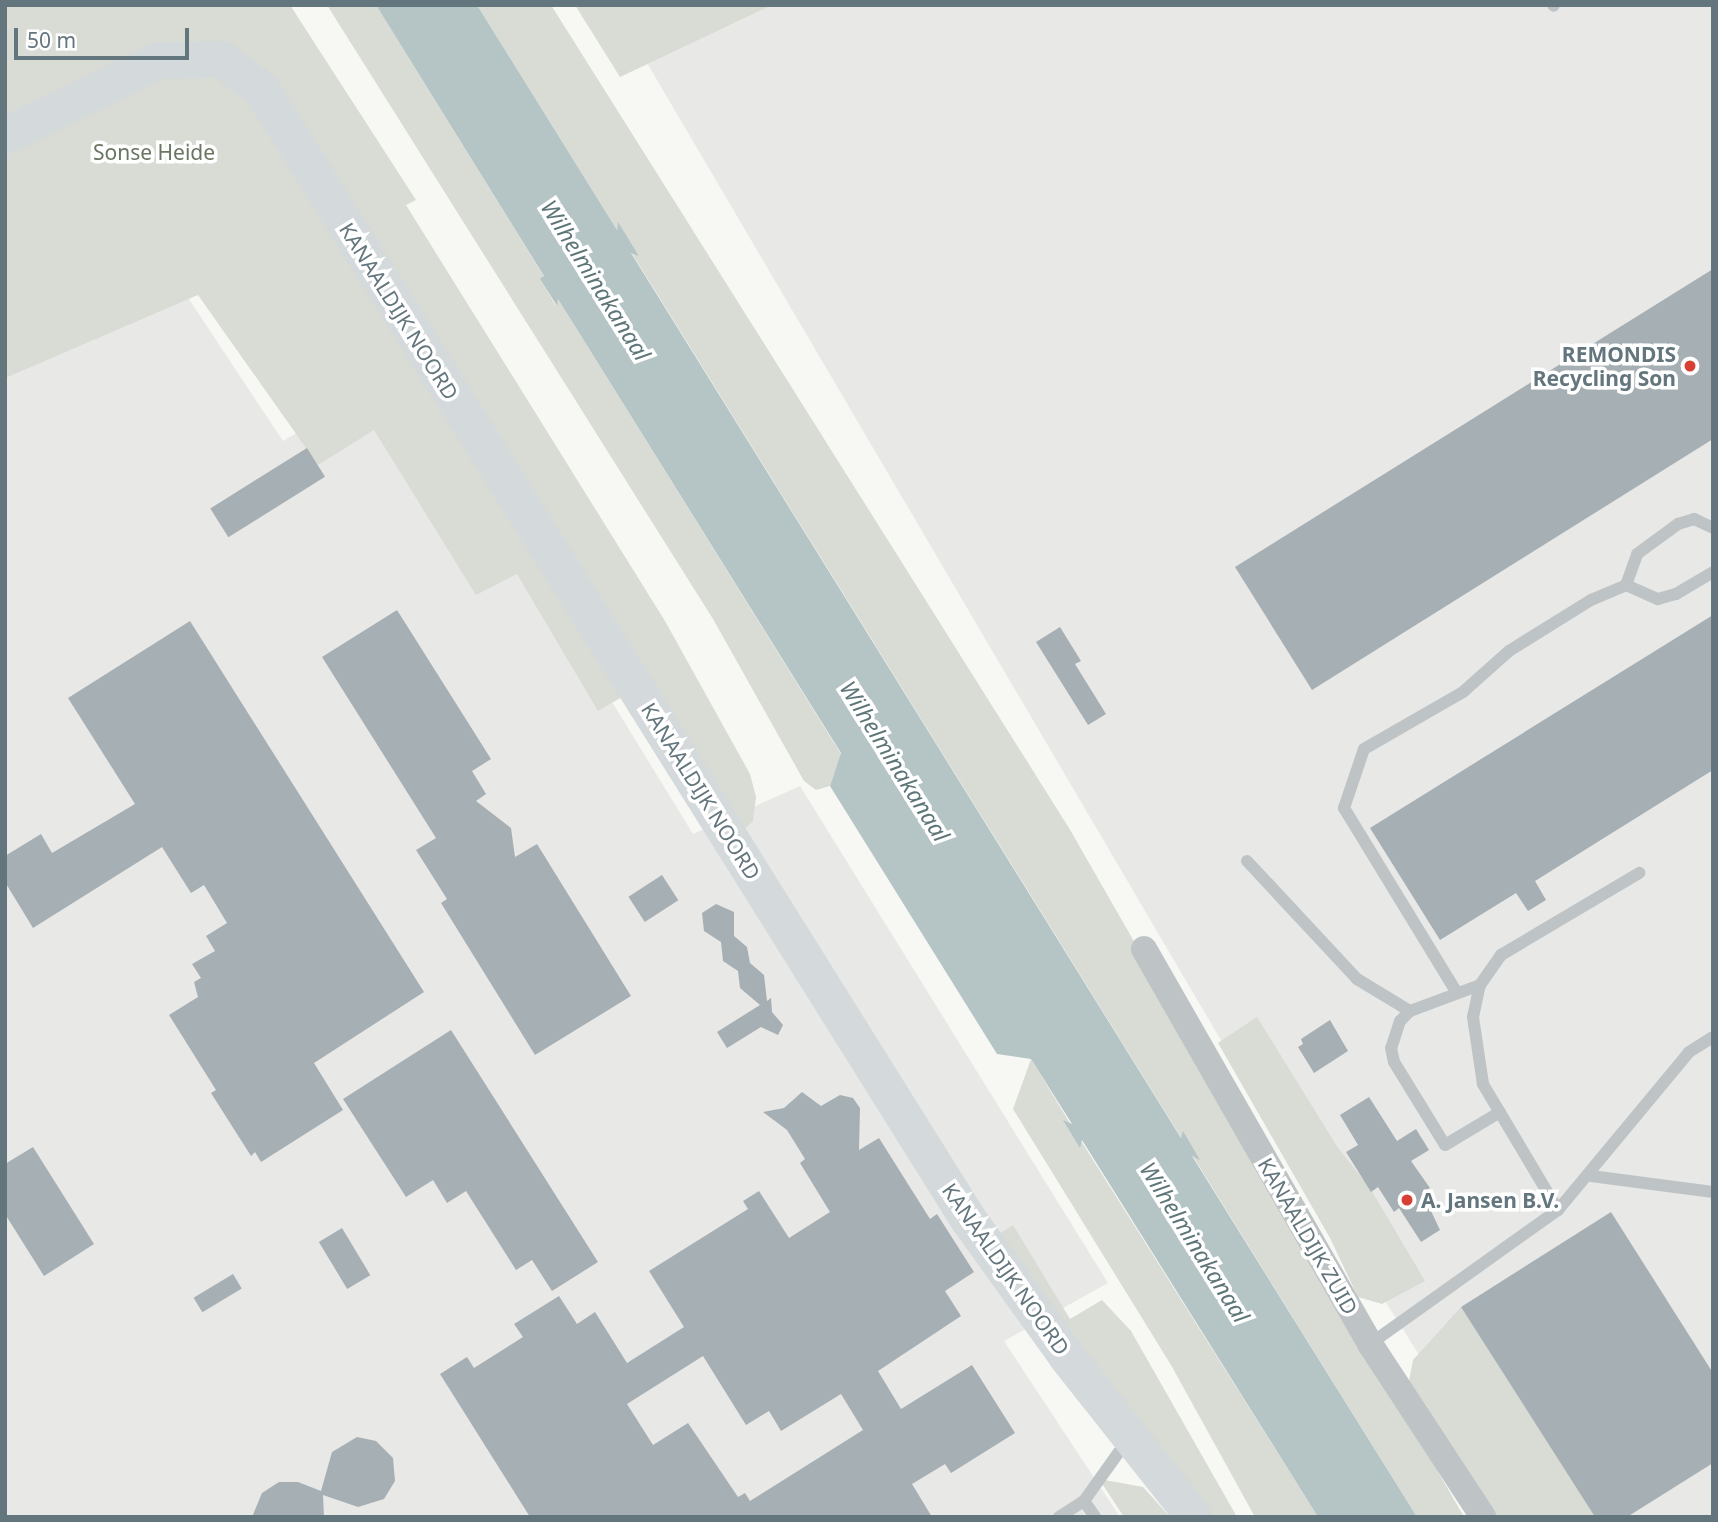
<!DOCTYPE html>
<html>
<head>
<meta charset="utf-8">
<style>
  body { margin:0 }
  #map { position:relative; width:1718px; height:1522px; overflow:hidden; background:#f7f7f4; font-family:"Noto Sans",sans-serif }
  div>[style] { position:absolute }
  .built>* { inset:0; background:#e8e8e7 }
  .green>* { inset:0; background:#d8dcd4 }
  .water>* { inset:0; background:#b5c4c5 }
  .building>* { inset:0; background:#a6afb3; transform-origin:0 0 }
  .lane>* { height:12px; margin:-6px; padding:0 6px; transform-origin:6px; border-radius:6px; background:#bec4c6 }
  .street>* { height:26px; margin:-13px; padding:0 13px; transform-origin:13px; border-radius:13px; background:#bec4c6 }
  .secondary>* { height:37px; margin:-18.5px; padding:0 18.5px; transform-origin:18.5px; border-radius:18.5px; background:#d4d9db }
  .dots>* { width:19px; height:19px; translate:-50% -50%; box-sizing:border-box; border:4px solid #fff; border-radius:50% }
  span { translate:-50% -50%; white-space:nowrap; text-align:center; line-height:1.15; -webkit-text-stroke:7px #fff; paint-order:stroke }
  .park-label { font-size:21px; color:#697662 }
  .street-label { font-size:21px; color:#64767d }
  .poi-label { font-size:21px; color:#64767d; font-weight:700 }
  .right { translate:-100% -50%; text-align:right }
  .left { translate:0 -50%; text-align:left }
  .water-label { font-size:23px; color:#5e7678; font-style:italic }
  .frame { position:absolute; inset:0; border:7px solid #64767d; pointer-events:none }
  .scale { position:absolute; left:14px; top:28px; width:175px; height:32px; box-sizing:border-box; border:4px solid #64767d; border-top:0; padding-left:9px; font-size:21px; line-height:24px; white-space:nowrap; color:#64767d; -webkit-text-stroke:5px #fff; paint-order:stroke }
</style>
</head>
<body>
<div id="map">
  <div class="built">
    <i style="clip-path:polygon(613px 5px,1713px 5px,1713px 1517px,1521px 1517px,1222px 1042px)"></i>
    <i style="clip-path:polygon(151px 242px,283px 441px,408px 369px,693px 834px,800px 786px,1108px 1283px,1004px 1341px,1120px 1517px,5px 1517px,5px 340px)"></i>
  </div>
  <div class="green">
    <i style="clip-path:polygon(5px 5px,290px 5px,416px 200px,406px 205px,665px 621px,750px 774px,756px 797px,753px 821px,746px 828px,740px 829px,622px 697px,598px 711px,517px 574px,476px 595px,374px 430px,318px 465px,198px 295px,5px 378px)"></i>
    <i style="clip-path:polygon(327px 5px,376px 5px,548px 283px,540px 279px,556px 306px,558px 299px,841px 754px,830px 786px,816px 790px,804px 781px,713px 619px)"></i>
    <i style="clip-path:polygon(477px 5px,551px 5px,1069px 828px,1464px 1517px,1417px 1517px,631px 252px,639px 256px,618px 223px,617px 230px)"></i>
    <i style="clip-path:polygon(575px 5px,772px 5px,620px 77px)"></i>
    <i style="clip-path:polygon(1257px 1017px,1338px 1148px,1370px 1188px,1425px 1281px,1382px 1304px,1358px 1297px,1330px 1238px,1218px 1043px)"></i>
    <i style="clip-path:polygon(1031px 1059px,1071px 1125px,1318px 1517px,1255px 1517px,1171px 1365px,1013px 1109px)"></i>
    <i style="clip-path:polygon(1013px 1225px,1070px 1319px,1102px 1300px,1131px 1331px,1237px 1517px,1213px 1517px,995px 1237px)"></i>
    <i style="clip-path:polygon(1461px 1307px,1595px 1517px,1495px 1517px,1409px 1381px,1413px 1360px)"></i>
    <i style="clip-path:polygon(1099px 1479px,1143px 1487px,1170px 1517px,1124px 1517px)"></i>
  </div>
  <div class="water">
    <i style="clip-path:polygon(376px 5px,477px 5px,617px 230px,618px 222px,639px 256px,631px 253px,1181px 1138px,1183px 1131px,1200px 1160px,1192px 1156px,1417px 1517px,1318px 1517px,1082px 1140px,1080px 1148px,1063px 1120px,1072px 1124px,1031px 1059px,997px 1054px,830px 786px,841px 753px,558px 299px,557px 306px,540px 279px,544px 276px)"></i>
  </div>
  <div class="building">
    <i style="clip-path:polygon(1713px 269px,1713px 439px,1312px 690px,1235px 567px)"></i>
    <i style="left:307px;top:448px;width:34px;height:114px;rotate:58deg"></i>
    <i style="clip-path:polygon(397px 610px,491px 759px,472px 771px,486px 794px,476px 801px,511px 828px,515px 857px,537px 844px,631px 996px,535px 1055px,441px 903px,447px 899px,416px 850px,436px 838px,322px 657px)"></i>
    <i style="clip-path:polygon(1713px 615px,1713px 770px,1535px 881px,1546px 900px,1528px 911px,1516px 893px,1440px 940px,1370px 828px)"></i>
    <i style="clip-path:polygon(190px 621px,424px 992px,314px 1063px,343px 1110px,261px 1162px,255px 1152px,251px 1156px,211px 1093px,216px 1090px,169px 1015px,198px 997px,194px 982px,201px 978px,192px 964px,215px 951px,206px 936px,227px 923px,204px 885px,191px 893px,162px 847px,33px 928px,5px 882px,5px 856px,41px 834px,52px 853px,135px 804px,68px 698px)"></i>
    <i style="clip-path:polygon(1060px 627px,1081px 661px,1075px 664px,1106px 714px,1088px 725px,1036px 642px)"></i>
    <i style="left:662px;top:875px;width:30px;height:40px;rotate:57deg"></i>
    <i style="clip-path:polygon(716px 904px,734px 912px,734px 936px,747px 947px,750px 963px,764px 975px,767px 1001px,771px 998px,772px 1012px,783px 1025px,778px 1035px,761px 1027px,727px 1048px,717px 1032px,760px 1005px,740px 988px,738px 971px,723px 961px,721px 942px,704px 931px,702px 913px)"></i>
    <i style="clip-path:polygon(1330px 1020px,1348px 1051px,1314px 1073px,1298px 1047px,1303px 1044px,1301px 1039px)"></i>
    <i style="clip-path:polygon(451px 1030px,598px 1262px,552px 1291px,532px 1260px,516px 1270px,466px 1191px,447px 1203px,433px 1180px,406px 1197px,343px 1099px)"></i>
    <i style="clip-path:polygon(evenodd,802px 1092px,821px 1106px,840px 1095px,853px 1098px,860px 1108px,859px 1150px,879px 1138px,930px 1219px,937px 1214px,974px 1272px,945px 1291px,961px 1316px,878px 1371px,901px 1409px,972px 1365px,1015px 1433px,951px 1473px,945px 1464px,912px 1484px,932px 1517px,530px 1517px,440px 1374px,467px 1357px,474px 1368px,523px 1337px,514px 1324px,559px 1296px,577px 1324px,595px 1312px,627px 1363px,684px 1327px,649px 1271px,748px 1209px,743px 1201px,759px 1191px,789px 1238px,830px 1212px,800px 1163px,805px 1159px,787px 1130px,763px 1112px,784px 1108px,802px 1092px,703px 1356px,746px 1425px,769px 1411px,781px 1431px,841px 1394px,863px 1430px,750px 1501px,745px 1493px,738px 1497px,688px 1423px,653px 1445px,627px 1404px,703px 1356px)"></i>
    <i style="clip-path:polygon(1369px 1097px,1397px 1141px,1416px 1129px,1429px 1150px,1411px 1161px,1430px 1188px,1422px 1192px,1440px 1230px,1421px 1242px,1399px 1208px,1394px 1212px,1378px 1187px,1371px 1192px,1346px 1152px,1358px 1145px,1340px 1115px)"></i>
    <i style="clip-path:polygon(33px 1147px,94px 1244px,44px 1276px,5px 1214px,5px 1164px)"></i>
    <i style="clip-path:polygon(1611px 1212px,1713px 1373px,1713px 1463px,1627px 1517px,1595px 1517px,1461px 1307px)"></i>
    <i style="left:342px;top:1228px;width:55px;height:27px;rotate:59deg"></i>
    <i style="left:233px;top:1274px;width:17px;height:46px;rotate:59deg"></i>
    <i style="clip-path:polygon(357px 1437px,376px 1441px,393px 1458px,395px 1481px,384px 1499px,358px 1507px,323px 1495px,324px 1517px,252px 1517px,262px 1493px,279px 1482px,298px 1482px,321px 1491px,332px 1452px)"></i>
  </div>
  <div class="lane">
    <i style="left:1553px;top:5px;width:1px;rotate:45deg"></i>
    <i style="left:1626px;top:585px;width:33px;rotate:-70deg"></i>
    <i style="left:1637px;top:554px;width:51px;rotate:-36.2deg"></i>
    <i style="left:1678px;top:524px;width:17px;rotate:-17deg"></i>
    <i style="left:1694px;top:519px;width:21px;rotate:25deg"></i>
    <i style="left:1626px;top:585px;width:35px;rotate:24deg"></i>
    <i style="left:1658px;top:599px;width:19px;rotate:-16deg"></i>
    <i style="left:1676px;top:594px;width:43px;rotate:-30.7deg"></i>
    <i style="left:1247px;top:861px;width:161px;rotate:47deg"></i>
    <i style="left:1357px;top:979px;width:62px;rotate:31.1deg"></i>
    <i style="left:1480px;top:985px;width:75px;rotate:159.6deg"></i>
    <i style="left:1410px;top:1011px;width:14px;rotate:135deg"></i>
    <i style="left:1400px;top:1021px;width:28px;rotate:108deg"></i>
    <i style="left:1391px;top:1048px;width:14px;rotate:78deg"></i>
    <i style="left:1394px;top:1062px;width:97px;rotate:58.4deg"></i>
    <i style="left:1445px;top:1145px;width:64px;rotate:-31deg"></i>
    <i style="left:1457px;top:993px;width:217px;rotate:-121.4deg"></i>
    <i style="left:1344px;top:808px;width:62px;rotate:-71.3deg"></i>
    <i style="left:1364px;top:749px;width:114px;rotate:-29.9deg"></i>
    <i style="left:1463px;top:692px;width:62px;rotate:-41.7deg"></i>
    <i style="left:1509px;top:651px;width:97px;rotate:-31.9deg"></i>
    <i style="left:1591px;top:600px;width:38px;rotate:-23deg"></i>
    <i style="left:1591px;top:1176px;width:123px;rotate:7.5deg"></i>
    <i style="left:1558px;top:1210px;width:147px;rotate:-120.8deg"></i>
    <i style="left:1483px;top:1084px;width:68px;rotate:-98.5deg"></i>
    <i style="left:1473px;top:1017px;width:33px;rotate:-78deg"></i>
    <i style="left:1480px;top:985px;width:37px;rotate:-55deg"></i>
    <i style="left:1501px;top:955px;width:161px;rotate:-30.7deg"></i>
    <i style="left:1370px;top:1344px;width:231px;rotate:-35.5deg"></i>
    <i style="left:1558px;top:1210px;width:205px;rotate:-50.3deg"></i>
    <i style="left:1689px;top:1052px;width:28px;rotate:-32deg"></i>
    <i style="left:1084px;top:1501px;width:77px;rotate:-54.5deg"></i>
    <i style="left:1059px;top:1517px;width:30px;rotate:-33deg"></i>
    <i style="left:1084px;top:1501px;width:19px;rotate:55deg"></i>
  </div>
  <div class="street">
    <i style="left:1144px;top:949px;width:455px;rotate:60.2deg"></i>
    <i style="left:1370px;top:1344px;width:207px;rotate:56.8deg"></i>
  </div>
  <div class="secondary">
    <i style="left:5px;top:135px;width:171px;rotate:-26deg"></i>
    <i style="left:159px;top:60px;width:63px;rotate:-0.9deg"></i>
    <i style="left:222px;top:59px;width:49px;rotate:37.6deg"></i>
    <i style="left:261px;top:89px;width:1333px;rotate:57.97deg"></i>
    <i style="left:968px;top:1219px;width:170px;rotate:54.3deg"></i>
    <i style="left:1067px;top:1357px;width:204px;rotate:51.6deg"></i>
  </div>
  <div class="dots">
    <i style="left:1690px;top:366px;background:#d84034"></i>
    <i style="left:1407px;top:1200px;background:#d84034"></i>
  </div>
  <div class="park-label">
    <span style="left:154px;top:152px">Sonse Heide</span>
  </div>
  <div class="street-label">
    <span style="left:399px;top:311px;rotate:58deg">KANAALDIJK NOORD</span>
    <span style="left:701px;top:791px;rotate:58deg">KANAALDIJK NOORD</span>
    <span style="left:1308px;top:1236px;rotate:60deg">KANAALDIJK ZUID</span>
    <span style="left:1006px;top:1269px;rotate:55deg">KANAALDIJK NOORD</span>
  </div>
  <div class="poi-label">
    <span class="right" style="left:1676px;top:366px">REMONDIS<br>Recycling Son</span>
    <span class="left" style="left:1421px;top:1200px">A. Jansen B.V.</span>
  </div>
  <div class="water-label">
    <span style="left:596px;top:280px;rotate:58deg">Wilhelminakanaal</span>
    <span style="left:895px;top:761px;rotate:58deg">Wilhelminakanaal</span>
    <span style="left:1195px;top:1242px;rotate:58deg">Wilhelminakanaal</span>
  </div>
  <div class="frame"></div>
  <div class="scale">50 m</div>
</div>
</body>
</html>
